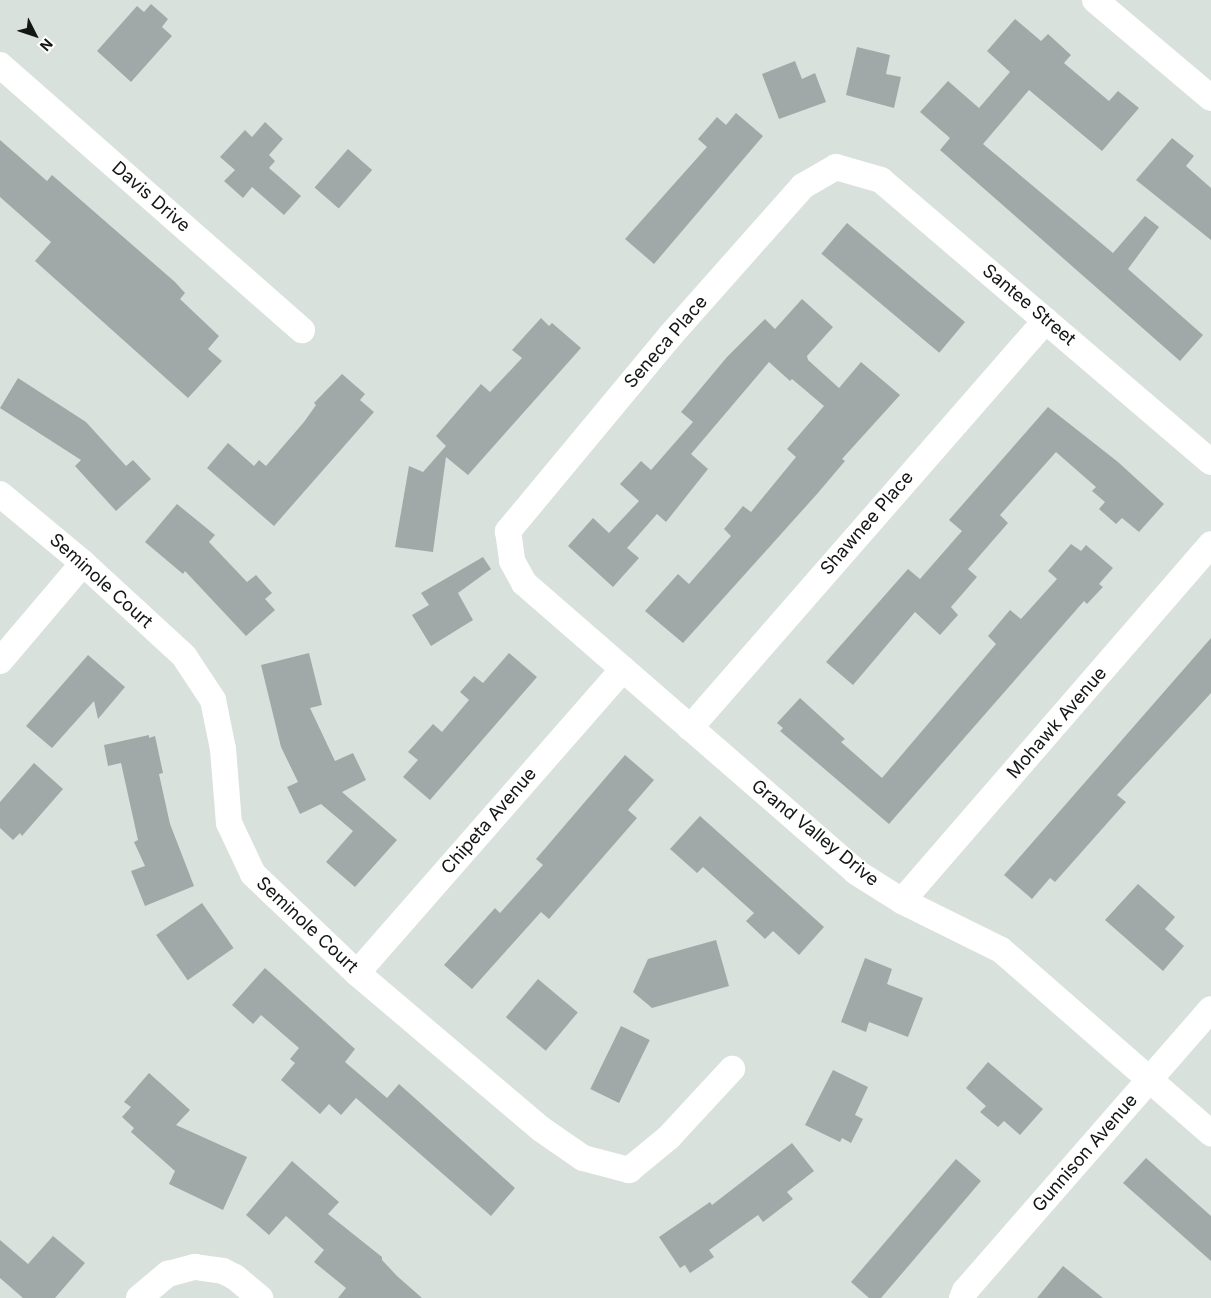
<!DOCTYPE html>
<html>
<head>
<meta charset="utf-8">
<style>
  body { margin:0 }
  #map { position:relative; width:1211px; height:1298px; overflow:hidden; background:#d9e1dd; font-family:Inter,sans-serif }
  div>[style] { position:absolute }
  .building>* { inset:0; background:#a0a9a8; transform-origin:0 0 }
  .minor>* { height:26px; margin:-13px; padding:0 13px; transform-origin:13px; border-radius:13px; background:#fff }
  span { translate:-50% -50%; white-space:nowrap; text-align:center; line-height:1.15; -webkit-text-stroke:4px #fff; paint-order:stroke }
  .street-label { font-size:18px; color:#131615 }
  .north { position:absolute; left:10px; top:10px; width:50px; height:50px; -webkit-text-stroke:4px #fff; paint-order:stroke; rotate:131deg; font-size:14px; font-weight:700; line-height:20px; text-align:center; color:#131615 }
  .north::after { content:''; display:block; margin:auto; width:18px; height:22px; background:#131615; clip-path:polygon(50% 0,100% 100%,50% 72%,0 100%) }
</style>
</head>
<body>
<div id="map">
  <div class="building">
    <i style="clip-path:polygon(151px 4px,168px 19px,162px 27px,172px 36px,131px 82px,97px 51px,137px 6px,144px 12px)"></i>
    <i style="clip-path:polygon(1015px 19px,1041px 41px,1048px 34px,1071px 55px,1064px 63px,1109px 101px,1118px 91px,1139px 108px,1102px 151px,1029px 90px,983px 144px,1113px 253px,1145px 216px,1159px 227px,1128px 269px,1203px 335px,1180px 361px,940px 150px,950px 138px,920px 112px,948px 81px,979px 108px,1010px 72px,987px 51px)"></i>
    <i style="clip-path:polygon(857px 47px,890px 55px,886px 74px,901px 77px,894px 108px,846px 95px)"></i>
    <i style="clip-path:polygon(795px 61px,802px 79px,815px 73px,826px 102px,779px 119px,762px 74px)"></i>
    <i style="clip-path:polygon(736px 113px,763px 136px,654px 264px,625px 239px,707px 147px,698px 139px,717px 117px,726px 125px)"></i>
    <i style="clip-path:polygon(265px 122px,283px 139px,269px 155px,275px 161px,269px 168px,301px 196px,284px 215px,252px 187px,243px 198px,224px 181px,235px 170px,220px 157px,245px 130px,252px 137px)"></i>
    <i style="clip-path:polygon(1172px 138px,1194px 156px,1186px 166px,1211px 188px,1211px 240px,1136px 180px)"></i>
    <i style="clip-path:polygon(0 140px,47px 181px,52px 175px,175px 282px,185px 293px,180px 299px,219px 336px,208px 349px,222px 361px,188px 398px,35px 261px,51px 242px,0 197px)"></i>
    <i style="left:348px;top:149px;width:32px;height:51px;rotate:41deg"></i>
    <i style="left:847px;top:223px;width:154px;height:40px;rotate:40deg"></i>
    <i style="clip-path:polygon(802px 299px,833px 327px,807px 356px,808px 360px,839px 388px,861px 362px,900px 395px,842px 459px,845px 461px,817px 494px,683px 643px,645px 611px,678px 574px,689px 584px,731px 536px,724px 529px,743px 506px,751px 512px,796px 457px,787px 449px,824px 406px,792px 379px,790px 381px,769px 362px,691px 454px,708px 469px,666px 522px,657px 514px,627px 548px,639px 558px,613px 587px,568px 546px,593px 518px,609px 533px,639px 501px,620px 484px,641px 461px,651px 470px,693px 422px,681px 412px,727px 357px,765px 319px,775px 329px)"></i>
    <i style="clip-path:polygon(541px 318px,549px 326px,552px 323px,581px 348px,468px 475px,446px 457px,433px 552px,395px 547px,409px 466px,423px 472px,446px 446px,436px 436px,481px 384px,490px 392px,522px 358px,512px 350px)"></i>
    <i style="clip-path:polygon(342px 374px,365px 394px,360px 400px,374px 412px,274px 526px,207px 468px,228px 443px,254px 466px,259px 460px,266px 466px,304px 422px,316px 405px,314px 403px)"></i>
    <i style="clip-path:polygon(18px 378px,86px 422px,126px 466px,133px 460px,151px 479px,116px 511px,75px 466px,81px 460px,0 408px)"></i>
    <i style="clip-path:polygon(1048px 407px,1118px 462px,1164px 504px,1139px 532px,1122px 518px,1116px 524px,1099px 509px,1105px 502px,1092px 491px,1096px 487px,1056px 452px,1000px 515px,1008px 523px,968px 569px,977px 577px,951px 607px,958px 615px,940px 635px,915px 612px,853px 685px,826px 662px,908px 569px,920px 579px,962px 531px,949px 520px)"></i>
    <i style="clip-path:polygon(177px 504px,215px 535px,209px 542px,247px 582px,256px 575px,272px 593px,265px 599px,275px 610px,246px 636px,185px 571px,183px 574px,145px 542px)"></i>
    <i style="clip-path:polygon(1071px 544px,1081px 551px,1086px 545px,1113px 568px,1099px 584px,1103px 587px,1087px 604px,1084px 601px,889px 824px,780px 731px,783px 728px,777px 723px,800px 698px,845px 739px,841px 742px,882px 778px,996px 644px,988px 636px,1010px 610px,1021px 619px,1057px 579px,1048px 571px)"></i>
    <i style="clip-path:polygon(483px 557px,491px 569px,458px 593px,473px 620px,431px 646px,412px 615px,429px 605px,421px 593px)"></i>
    <i style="clip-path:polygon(1211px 638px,1211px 693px,1117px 795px,1126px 802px,1055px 882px,1050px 878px,1032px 899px,1004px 875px)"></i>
    <i style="clip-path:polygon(309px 653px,322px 705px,310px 708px,335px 761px,353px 753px,366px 780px,342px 792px,397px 840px,355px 887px,326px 862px,353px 831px,321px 804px,300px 814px,287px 787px,298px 782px,281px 747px,261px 665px)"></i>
    <i style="clip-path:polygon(509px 653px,537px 677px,430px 800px,403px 777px,418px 760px,408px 752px,433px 724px,442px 732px,469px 700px,460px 692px,474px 676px,483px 683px)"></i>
    <i style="clip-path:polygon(88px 655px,125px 687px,98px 719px,94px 701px,52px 748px,26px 726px)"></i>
    <i style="clip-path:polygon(149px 735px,149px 738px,155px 736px,163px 773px,159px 774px,170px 824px,194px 886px,145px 906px,131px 871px,145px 866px,134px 842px,138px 840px,121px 763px,108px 766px,104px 745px)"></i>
    <i style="clip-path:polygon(625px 755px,654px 780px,628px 810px,637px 818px,549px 919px,541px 912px,472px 989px,444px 965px,495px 908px,500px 913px,543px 865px,536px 859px)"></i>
    <i style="clip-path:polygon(34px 763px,63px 789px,22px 836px,20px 833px,13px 840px,0 828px,0 802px)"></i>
    <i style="clip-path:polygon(700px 816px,824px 927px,799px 955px,773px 931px,765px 939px,746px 921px,754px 913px,703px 867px,697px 873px,670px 849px)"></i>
    <i style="clip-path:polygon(1138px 884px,1175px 917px,1165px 929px,1184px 946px,1163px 971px,1105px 920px)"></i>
    <i style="left:202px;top:903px;width:55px;height:56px;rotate:55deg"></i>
    <i style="clip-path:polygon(716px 940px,729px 986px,652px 1008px,633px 992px,648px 959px)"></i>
    <i style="clip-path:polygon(865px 958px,892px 969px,887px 984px,923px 998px,908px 1037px,869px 1022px,866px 1032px,841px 1022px)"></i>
    <i style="clip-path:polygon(265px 968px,355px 1049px,345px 1062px,387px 1098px,399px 1084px,515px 1188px,491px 1216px,356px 1098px,341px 1115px,329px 1104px,320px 1114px,281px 1080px,295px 1063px,290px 1059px,299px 1048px,261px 1015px,253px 1024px,232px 1005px)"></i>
    <i style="left:538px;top:979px;width:52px;height:50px;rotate:40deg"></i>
    <i style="left:621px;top:1026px;width:32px;height:70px;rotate:26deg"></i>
    <i style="clip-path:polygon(988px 1062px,1043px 1109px,1020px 1135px,1004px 1121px,998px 1127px,980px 1112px,986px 1106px,966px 1088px)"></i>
    <i style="clip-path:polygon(833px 1070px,868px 1087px,855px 1115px,863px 1119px,851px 1143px,842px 1138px,840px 1142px,805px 1125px)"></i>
    <i style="clip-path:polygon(149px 1073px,190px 1110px,176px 1125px,247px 1157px,223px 1210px,169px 1184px,175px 1171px,131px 1132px,134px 1128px,122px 1117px,131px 1107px,124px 1102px)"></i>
    <i style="clip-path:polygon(792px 1143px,814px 1171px,787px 1192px,793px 1199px,763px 1222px,758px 1215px,709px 1250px,714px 1257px,690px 1273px,685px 1265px,680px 1268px,659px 1237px,710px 1202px,712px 1205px)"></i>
    <i style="clip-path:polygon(1146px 1158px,1211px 1216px,1211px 1261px,1123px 1183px)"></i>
    <i style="clip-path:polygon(956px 1159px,981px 1181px,881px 1298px,869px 1298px,851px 1282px)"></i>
    <i style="clip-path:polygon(292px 1161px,339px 1202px,328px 1214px,382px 1257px,382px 1260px,397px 1276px,422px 1298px,338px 1298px,346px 1288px,314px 1262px,324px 1250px,286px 1216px,269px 1235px,246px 1215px)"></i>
    <i style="clip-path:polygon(53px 1236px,85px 1263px,55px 1298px,23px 1298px,0 1278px,0 1240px,28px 1264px)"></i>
    <i style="clip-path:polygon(1063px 1266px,1103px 1298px,1037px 1298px)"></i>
  </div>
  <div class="minor">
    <i style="left:1095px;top:0;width:152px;rotate:40.2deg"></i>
    <i style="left:0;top:65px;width:402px;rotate:41.3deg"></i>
    <i style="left:1211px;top:462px;width:434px;rotate:-139.5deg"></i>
    <i style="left:881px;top:180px;width:47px;rotate:-163.9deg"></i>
    <i style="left:836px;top:167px;width:38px;rotate:150deg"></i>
    <i style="left:803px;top:186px;width:200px;rotate:131.6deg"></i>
    <i style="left:670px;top:336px;width:254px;rotate:129.7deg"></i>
    <i style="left:508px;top:531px;width:30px;rotate:82deg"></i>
    <i style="left:512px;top:561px;width:25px;rotate:61deg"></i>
    <i style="left:524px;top:583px;width:440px;rotate:41deg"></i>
    <i style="left:856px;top:872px;width:54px;rotate:32.2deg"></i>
    <i style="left:902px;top:901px;width:110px;rotate:26.3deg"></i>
    <i style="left:1001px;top:950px;width:279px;rotate:41.1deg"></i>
    <i style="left:0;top:494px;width:108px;rotate:39.7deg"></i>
    <i style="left:83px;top:563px;width:137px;rotate:42.6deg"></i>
    <i style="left:184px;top:656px;width:53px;rotate:56.6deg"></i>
    <i style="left:213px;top:700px;width:50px;rotate:78.5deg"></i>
    <i style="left:223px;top:749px;width:74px;rotate:85.4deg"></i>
    <i style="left:229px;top:823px;width:56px;rotate:64.8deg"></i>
    <i style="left:253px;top:874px;width:144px;rotate:43.6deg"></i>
    <i style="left:357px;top:973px;width:241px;rotate:40.3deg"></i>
    <i style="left:541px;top:1129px;width:51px;rotate:34.6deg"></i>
    <i style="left:583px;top:1158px;width:48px;rotate:14.6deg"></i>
    <i style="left:629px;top:1170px;width:52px;rotate:-39.5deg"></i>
    <i style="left:669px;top:1137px;width:93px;rotate:-47.2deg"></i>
    <i style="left:0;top:661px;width:128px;rotate:-49.7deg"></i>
    <i style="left:690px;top:728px;width:541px;rotate:-48.89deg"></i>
    <i style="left:902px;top:901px;width:472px;rotate:-49.1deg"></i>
    <i style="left:357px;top:973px;width:404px;rotate:-48.8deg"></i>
    <i style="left:139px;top:1298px;width:38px;rotate:-40deg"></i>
    <i style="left:168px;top:1274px;width:28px;rotate:-15deg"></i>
    <i style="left:195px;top:1267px;width:28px;rotate:8deg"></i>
    <i style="left:223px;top:1271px;width:13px;rotate:27deg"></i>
    <i style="left:235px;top:1277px;width:33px;rotate:40deg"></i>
    <i style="left:962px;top:1298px;width:8px;rotate:-67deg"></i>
    <i style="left:965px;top:1291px;width:374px;rotate:-48.9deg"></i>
  </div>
  <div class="street-label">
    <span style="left:151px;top:197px;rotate:41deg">Davis Drive</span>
    <span style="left:1029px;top:305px;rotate:40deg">Santee Street</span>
    <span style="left:666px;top:342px;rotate:-49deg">Seneca Place</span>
    <span style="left:867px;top:523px;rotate:-49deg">Shawnee Place</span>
    <span style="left:101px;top:581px;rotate:42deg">Seminole Court</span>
    <span style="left:1057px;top:723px;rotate:-49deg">Mohawk Avenue</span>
    <span style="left:489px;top:821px;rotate:-49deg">Chipeta Avenue</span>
    <span style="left:815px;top:833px;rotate:39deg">Grand Valley Drive</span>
    <span style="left:307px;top:925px;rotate:43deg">Seminole Court</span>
    <span style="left:1085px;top:1153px;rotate:-49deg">Gunnison Avenue</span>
  </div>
  <div class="north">N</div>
</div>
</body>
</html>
